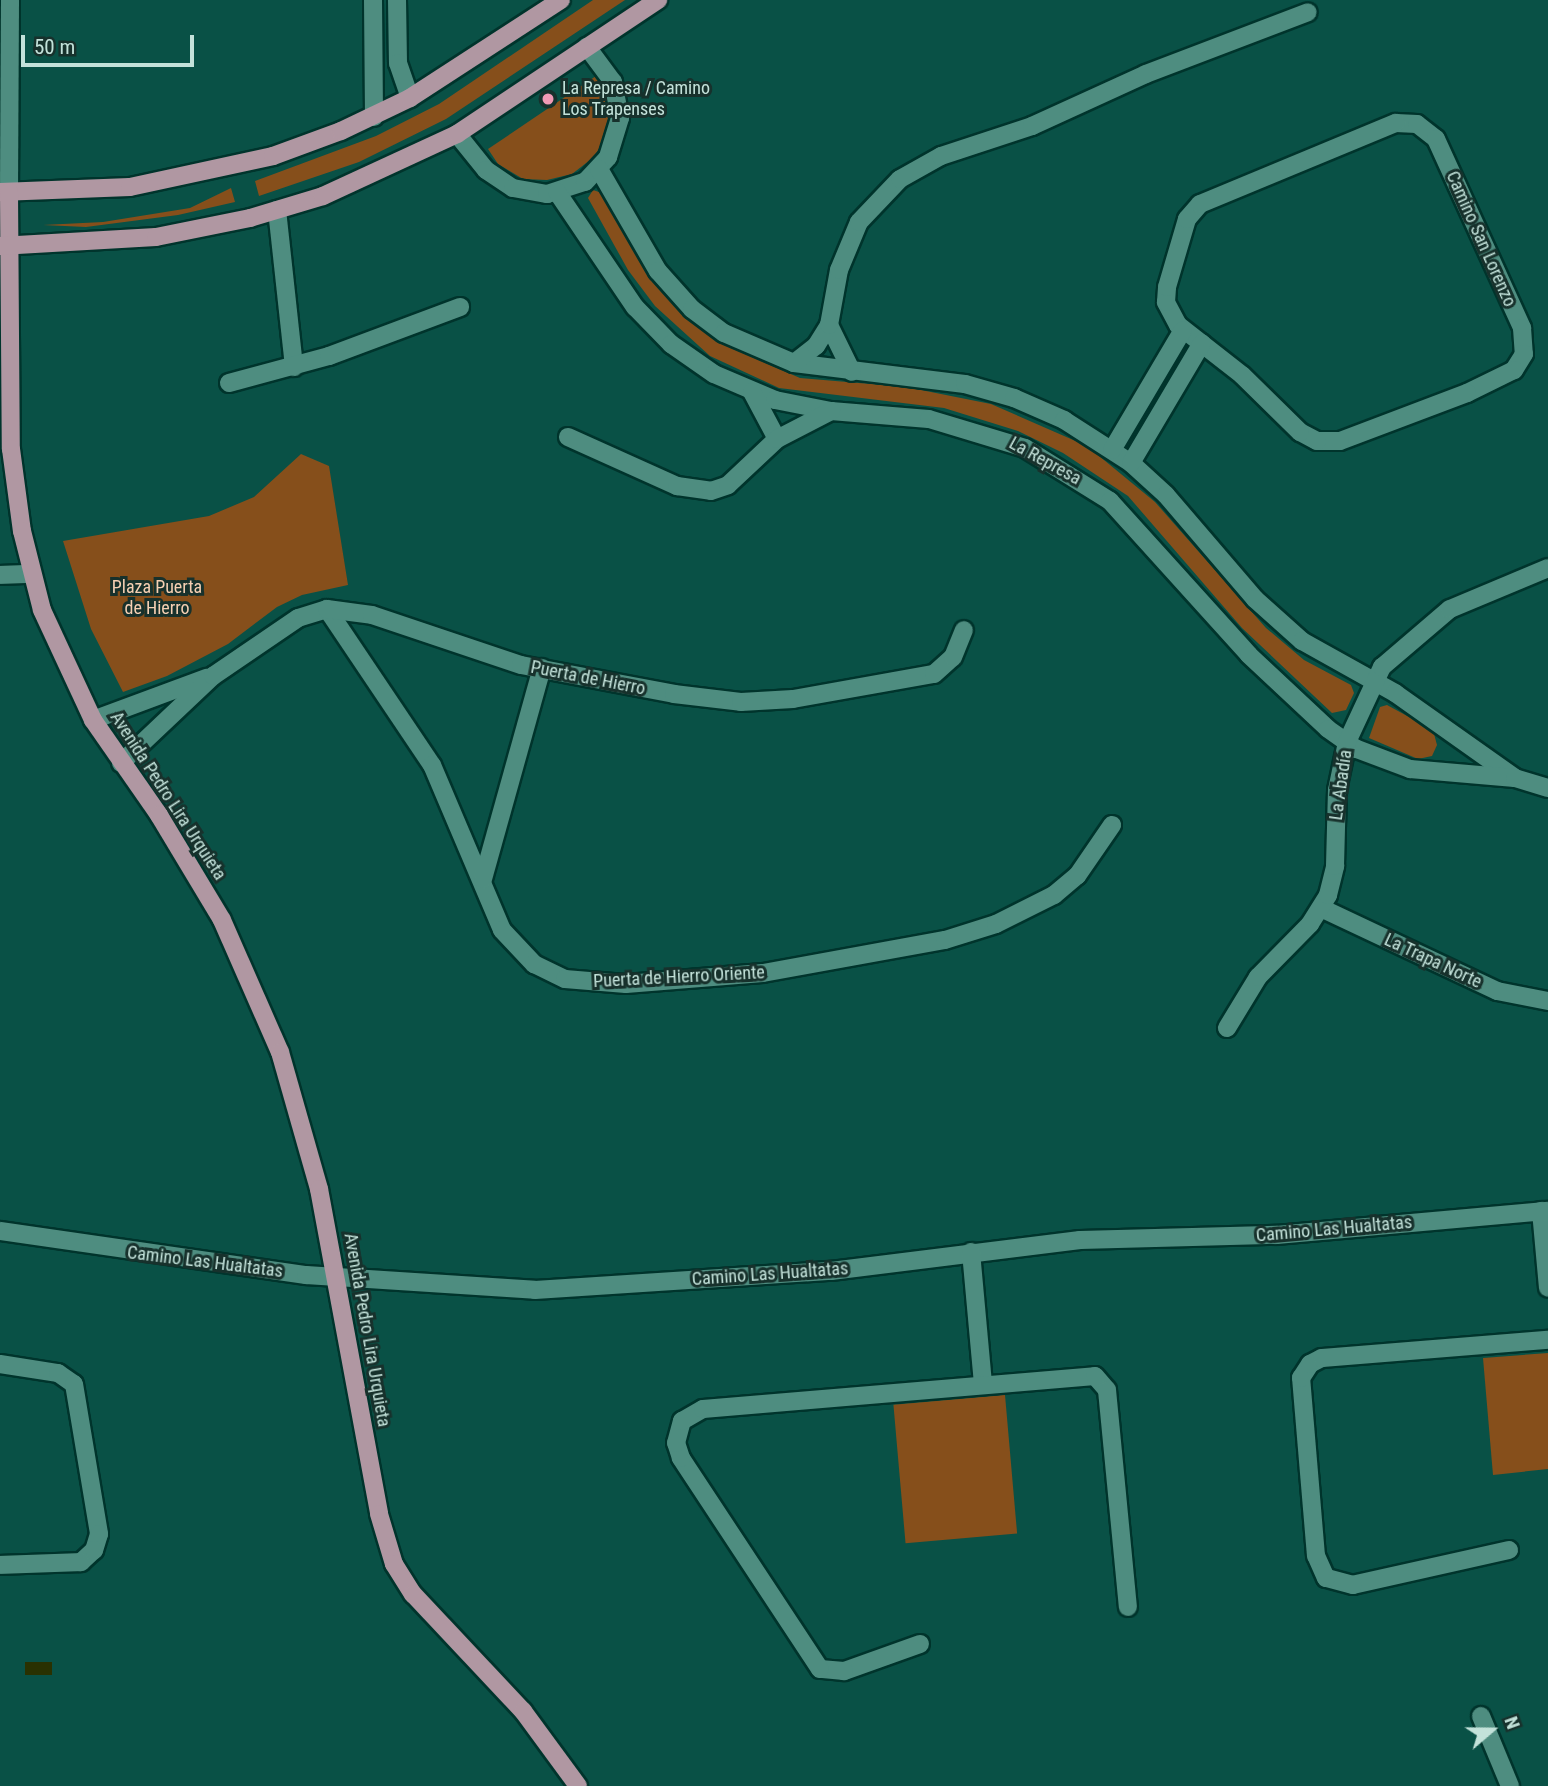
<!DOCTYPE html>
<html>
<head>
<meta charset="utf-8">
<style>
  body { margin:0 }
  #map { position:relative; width:1548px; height:1786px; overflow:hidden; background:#095146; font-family:"Roboto Condensed",sans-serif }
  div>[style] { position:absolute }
  .green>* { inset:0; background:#864f1b; transform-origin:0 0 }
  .water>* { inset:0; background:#293101; transform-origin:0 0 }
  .roads { filter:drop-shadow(2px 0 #00342c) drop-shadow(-2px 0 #00342c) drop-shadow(0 2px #00342c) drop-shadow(0 -2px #00342c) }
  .minor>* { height:18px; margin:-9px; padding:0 9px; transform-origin:9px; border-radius:9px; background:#4e8d80 }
  .major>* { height:18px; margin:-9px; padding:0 9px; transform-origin:9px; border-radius:9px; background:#b097a2 }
  .dots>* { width:19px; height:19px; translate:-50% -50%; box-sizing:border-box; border:4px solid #17312c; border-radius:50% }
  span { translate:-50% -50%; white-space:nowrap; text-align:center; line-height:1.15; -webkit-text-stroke:6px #17312c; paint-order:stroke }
  .poi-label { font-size:18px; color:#c3e2da }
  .left { translate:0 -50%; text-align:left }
  .street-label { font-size:18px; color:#c3e2da }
  .park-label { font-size:18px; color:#f6d0b3 }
  .north { position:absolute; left:1457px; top:1695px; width:70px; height:70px; -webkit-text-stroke:5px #17312c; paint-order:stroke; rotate:70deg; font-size:19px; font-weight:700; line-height:28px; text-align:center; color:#c3e2da }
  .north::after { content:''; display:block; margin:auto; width:24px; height:32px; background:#c3e2da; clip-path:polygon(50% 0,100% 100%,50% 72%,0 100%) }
  .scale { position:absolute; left:21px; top:35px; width:173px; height:32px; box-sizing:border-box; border:4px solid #c3e2da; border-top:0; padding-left:9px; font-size:21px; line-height:24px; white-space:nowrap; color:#c3e2da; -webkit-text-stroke:5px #17312c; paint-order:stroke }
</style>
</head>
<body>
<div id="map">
  <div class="green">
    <i style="clip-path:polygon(593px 0,625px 0,446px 119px,359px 162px,259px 196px,255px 181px,376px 136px,439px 104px)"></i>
    <i style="clip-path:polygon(596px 76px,604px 84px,611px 115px,607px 135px,594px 157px,572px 174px,547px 180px,523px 179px,498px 164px,488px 149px)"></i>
    <i style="clip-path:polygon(231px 188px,235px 202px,178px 215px,86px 227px,43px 225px,103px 222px,190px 208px)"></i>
    <i style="clip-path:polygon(593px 190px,602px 193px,652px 279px,688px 319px,724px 345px,800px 378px,906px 387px,991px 404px,1087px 446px,1155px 502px,1266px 628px,1304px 660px,1351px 685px,1354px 693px,1346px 710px,1332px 713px,1242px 628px,1128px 496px,1063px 453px,1018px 431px,944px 408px,779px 388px,710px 356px,655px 306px,628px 270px,588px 198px)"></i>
    <i style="clip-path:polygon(301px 454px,329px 466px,348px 585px,302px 595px,277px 607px,228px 644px,167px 676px,123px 692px,91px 629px,63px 541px,209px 516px,254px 497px)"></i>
    <i style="clip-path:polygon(1387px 705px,1433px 730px,1437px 745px,1432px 756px,1418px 759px,1369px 738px,1380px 707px)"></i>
    <i style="clip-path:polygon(1548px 1353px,1548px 1469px,1493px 1475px,1483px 1358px)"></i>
    <i style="left:1005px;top:1395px;width:139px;height:112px;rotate:85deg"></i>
  </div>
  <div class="water">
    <i style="left:25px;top:1662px;width:27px;height:13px"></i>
  </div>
  <div class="roads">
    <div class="minor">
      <i style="left:373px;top:0;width:117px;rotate:89.5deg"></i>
      <i style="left:397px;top:0;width:63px;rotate:89.1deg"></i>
      <i style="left:398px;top:63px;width:37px;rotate:71deg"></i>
      <i style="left:1396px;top:123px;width:21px;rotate:3deg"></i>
      <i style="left:1417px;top:124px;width:24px;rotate:38deg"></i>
      <i style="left:1436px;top:139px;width:208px;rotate:65.5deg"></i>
      <i style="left:1522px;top:328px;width:26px;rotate:86deg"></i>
      <i style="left:1524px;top:354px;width:19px;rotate:122deg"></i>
      <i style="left:1514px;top:370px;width:52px;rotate:153.9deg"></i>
      <i style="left:1467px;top:393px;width:136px;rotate:159.3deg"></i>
      <i style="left:1340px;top:441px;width:23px;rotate:180deg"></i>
      <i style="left:1317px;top:441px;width:19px;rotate:-152deg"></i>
      <i style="left:1300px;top:432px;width:81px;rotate:-135.5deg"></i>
      <i style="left:1242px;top:375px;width:81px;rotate:-142deg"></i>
      <i style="left:1178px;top:325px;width:26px;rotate:-118deg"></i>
      <i style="left:1166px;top:302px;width:15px;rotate:-86deg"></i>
      <i style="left:1167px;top:287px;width:71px;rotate:-73.6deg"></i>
      <i style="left:1187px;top:219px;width:20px;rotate:-49deg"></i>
      <i style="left:1200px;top:204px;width:212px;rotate:-22.5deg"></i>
      <i style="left:457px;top:134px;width:46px;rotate:51.1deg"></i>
      <i style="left:486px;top:170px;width:32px;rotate:34deg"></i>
      <i style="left:513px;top:188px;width:35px;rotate:10deg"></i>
      <i style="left:547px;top:194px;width:40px;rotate:-18deg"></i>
      <i style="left:585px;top:182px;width:34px;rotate:-47deg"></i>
      <i style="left:608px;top:157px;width:41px;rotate:-72.9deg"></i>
      <i style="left:620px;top:118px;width:37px;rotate:-101deg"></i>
      <i style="left:613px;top:82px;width:44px;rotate:-126.6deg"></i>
      <i style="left:599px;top:169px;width:118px;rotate:60deg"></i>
      <i style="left:658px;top:271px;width:51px;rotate:48.2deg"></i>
      <i style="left:692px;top:309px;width:40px;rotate:37deg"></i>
      <i style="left:724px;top:333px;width:76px;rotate:23.2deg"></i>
      <i style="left:794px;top:363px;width:172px;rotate:7deg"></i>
      <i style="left:965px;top:384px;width:51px;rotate:15.9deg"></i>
      <i style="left:1014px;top:398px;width:55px;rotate:23.7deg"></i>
      <i style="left:1064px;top:420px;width:80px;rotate:32.7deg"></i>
      <i style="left:1131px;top:463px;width:47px;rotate:42.4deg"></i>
      <i style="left:1166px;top:495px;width:137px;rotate:49.4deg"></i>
      <i style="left:1255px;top:599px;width:63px;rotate:41.8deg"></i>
      <i style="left:1302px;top:641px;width:107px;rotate:29.2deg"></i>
      <i style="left:1395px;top:693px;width:147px;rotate:35.3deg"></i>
      <i style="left:9px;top:192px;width:192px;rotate:-89.7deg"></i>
      <i style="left:557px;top:192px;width:139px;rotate:55.9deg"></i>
      <i style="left:635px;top:307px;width:52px;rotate:45.8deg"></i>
      <i style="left:671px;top:344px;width:52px;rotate:34.9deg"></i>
      <i style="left:714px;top:374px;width:66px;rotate:23.1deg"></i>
      <i style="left:775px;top:400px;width:57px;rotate:11.1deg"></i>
      <i style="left:831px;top:411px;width:98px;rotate:4.7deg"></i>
      <i style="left:929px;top:419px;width:100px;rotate:16.8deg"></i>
      <i style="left:1025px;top:448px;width:100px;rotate:31.9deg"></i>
      <i style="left:1110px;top:501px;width:207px;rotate:47.9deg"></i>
      <i style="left:1249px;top:655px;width:108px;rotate:43.1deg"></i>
      <i style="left:1328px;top:729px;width:35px;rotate:35deg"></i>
      <i style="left:1357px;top:749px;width:57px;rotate:20.7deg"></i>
      <i style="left:1410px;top:769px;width:105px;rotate:4.9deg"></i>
      <i style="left:1515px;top:778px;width:34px;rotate:17deg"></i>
      <i style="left:277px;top:210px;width:158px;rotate:83.8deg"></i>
      <i style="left:829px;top:325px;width:52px;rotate:63.9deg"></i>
      <i style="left:794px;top:363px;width:28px;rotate:-38deg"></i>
      <i style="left:816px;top:346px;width:25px;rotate:-58deg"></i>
      <i style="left:829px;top:325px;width:56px;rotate:-79.7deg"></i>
      <i style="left:839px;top:270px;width:52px;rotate:-67.4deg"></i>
      <i style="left:859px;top:222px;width:59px;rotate:-46.4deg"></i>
      <i style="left:900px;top:179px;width:47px;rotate:-29.3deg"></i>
      <i style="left:941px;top:156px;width:96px;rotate:-18.2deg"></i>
      <i style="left:1032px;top:126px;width:125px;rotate:-24.5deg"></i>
      <i style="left:1146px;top:74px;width:173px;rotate:-20.9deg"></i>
      <i style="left:229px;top:383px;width:104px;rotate:-15.1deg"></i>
      <i style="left:329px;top:356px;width:140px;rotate:-20.5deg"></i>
      <i style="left:752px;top:392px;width:53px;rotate:62deg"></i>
      <i style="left:568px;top:437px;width:120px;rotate:24.2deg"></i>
      <i style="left:677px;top:486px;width:34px;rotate:8deg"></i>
      <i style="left:711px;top:491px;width:18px;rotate:-19deg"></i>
      <i style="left:728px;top:485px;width:67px;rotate:-43.2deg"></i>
      <i style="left:777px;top:439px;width:61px;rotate:-27.4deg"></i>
      <i style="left:1112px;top:450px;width:139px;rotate:-59.4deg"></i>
      <i style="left:1131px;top:463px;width:139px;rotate:-59.4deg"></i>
      <i style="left:0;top:575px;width:31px;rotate:-2deg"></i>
      <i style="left:327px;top:609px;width:188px;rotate:56.1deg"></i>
      <i style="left:432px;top:765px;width:179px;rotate:67deg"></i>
      <i style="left:502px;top:930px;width:47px;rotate:46.7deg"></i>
      <i style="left:534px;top:964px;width:34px;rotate:26deg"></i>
      <i style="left:565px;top:979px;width:61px;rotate:4.7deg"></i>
      <i style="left:626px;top:984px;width:137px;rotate:-4.6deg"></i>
      <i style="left:763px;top:973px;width:185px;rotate:-10.3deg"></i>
      <i style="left:945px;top:940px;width:53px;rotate:-17.4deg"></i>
      <i style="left:996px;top:924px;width:65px;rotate:-26.6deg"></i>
      <i style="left:1054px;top:895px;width:30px;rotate:-40deg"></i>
      <i style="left:1077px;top:876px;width:62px;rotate:-55.5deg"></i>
      <i style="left:93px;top:720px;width:121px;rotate:-20.4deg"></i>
      <i style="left:121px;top:763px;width:127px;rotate:-43.4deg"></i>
      <i style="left:213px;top:676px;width:103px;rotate:-34.3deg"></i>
      <i style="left:298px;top:618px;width:30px;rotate:-17deg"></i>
      <i style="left:327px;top:609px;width:45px;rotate:7.6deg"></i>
      <i style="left:372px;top:615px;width:157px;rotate:18.6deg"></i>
      <i style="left:521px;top:665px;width:156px;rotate:10.7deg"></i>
      <i style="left:674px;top:694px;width:67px;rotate:6.8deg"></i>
      <i style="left:741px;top:702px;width:52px;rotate:-3.3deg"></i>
      <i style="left:793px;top:699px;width:143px;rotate:-10.1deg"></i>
      <i style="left:934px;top:674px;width:25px;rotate:-42deg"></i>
      <i style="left:953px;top:657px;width:29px;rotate:-68deg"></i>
      <i style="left:483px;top:879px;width:219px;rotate:-74.4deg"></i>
      <i style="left:1321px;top:908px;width:195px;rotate:25.2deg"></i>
      <i style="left:1497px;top:991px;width:52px;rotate:11.1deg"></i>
      <i style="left:1227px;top:1028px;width:60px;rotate:-58.7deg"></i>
      <i style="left:1258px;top:977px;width:74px;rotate:-45.5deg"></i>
      <i style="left:1310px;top:924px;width:34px;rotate:-58deg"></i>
      <i style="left:1328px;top:895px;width:30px;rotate:-76deg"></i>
      <i style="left:1335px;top:866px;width:76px;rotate:-88.5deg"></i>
      <i style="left:1337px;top:790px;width:49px;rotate:-78.2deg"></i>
      <i style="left:1347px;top:742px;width:83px;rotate:-65deg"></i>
      <i style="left:1382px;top:667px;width:89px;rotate:-40.5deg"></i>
      <i style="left:1450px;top:609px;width:106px;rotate:-22.7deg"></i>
      <i style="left:1541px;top:1211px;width:77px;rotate:84.8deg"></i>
      <i style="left:0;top:1231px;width:309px;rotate:8.2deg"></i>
      <i style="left:306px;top:1275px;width:229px;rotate:3.7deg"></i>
      <i style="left:535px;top:1290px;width:297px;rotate:-3.7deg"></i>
      <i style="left:831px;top:1271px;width:251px;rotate:-7.1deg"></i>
      <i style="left:1080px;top:1240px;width:197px;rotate:-1.5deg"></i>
      <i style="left:1277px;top:1235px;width:272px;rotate:-5.1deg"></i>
      <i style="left:971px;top:1252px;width:132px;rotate:84.8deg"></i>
      <i style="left:0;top:1364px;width:59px;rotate:8.8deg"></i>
      <i style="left:58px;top:1373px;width:19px;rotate:35deg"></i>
      <i style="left:74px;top:1384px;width:152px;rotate:80.5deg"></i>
      <i style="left:99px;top:1534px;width:17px;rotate:107deg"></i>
      <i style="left:94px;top:1550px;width:18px;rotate:137deg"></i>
      <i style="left:81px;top:1562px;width:81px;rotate:177.9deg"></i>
      <i style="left:1509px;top:1550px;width:160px;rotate:167.4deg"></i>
      <i style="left:1353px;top:1585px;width:28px;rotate:-165deg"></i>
      <i style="left:1326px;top:1578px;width:24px;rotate:-114deg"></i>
      <i style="left:1316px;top:1556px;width:179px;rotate:-94.8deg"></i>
      <i style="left:1301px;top:1378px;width:17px;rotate:-57deg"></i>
      <i style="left:1310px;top:1364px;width:13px;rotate:-27deg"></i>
      <i style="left:1322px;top:1358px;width:227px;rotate:-4.6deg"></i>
      <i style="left:920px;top:1644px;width:81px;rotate:160.4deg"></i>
      <i style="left:844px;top:1671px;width:24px;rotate:-175deg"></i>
      <i style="left:820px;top:1669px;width:253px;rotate:-123.4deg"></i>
      <i style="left:681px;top:1458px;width:16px;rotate:-108deg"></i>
      <i style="left:676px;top:1443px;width:23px;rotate:-75deg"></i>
      <i style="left:682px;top:1421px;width:24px;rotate:-30deg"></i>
      <i style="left:703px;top:1409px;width:393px;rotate:-4.8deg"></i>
      <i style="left:1095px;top:1376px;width:18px;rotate:49deg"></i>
      <i style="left:1107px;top:1390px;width:218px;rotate:84.5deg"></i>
      <i style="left:1481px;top:1716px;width:76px;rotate:67.5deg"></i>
    </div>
    <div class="major">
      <i style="left:0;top:192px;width:130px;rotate:-2.2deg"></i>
      <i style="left:130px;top:187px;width:146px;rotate:-12.2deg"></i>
      <i style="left:273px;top:156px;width:72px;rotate:-20.2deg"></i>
      <i style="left:341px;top:131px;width:76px;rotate:-25.6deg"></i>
      <i style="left:410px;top:98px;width:180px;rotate:-33deg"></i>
      <i style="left:9px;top:192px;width:257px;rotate:89.6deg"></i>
      <i style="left:11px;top:449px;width:83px;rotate:82.4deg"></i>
      <i style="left:22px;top:531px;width:81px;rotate:75.8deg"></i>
      <i style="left:42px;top:610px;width:121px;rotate:65.1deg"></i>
      <i style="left:93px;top:720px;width:116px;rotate:55.2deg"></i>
      <i style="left:159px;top:815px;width:122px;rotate:59deg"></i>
      <i style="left:222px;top:920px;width:144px;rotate:66.3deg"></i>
      <i style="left:280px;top:1052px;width:142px;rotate:74.1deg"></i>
      <i style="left:319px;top:1189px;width:330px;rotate:79.5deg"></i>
      <i style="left:379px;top:1514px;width:52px;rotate:73.3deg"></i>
      <i style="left:394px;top:1564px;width:36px;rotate:58deg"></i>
      <i style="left:413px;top:1594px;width:161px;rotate:46.8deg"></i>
      <i style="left:523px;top:1711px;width:93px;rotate:53.7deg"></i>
      <i style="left:0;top:246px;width:156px;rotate:-3.3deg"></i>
      <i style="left:156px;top:237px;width:96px;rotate:-11.4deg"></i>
      <i style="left:250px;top:218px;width:76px;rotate:-16.8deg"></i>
      <i style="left:323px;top:196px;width:148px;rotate:-24.8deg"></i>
      <i style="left:457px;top:134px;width:242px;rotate:-33.7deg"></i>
    </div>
  </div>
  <div class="dots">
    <i style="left:548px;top:99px;background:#f09ab5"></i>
  </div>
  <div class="poi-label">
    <span class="left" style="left:562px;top:99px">La Represa / Camino<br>Los Trapenses</span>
  </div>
  <div class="street-label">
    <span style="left:1481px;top:239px;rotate:66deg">Camino San Lorenzo</span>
    <span style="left:1045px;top:461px;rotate:29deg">La Represa</span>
    <span style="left:588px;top:678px;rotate:11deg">Puerta de Hierro</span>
    <span style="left:1341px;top:785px;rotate:-82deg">La Abadía</span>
    <span style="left:168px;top:796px;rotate:57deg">Avenida Pedro Lira Urquieta</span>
    <span style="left:1433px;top:961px;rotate:25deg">La Trapa Norte</span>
    <span style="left:679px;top:977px;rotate:-3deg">Puerta de Hierro Oriente</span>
    <span style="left:1334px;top:1229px;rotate:-5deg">Camino Las Hualtatas</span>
    <span style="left:205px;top:1262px;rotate:7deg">Camino Las Hualtatas</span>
    <span style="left:770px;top:1274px;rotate:-4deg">Camino Las Hualtatas</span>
    <span style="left:367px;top:1330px;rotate:80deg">Avenida Pedro Lira Urquieta</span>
  </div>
  <div class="park-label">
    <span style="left:157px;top:598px">Plaza Puerta<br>de Hierro</span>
  </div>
  <div class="north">N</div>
  <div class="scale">50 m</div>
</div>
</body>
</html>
